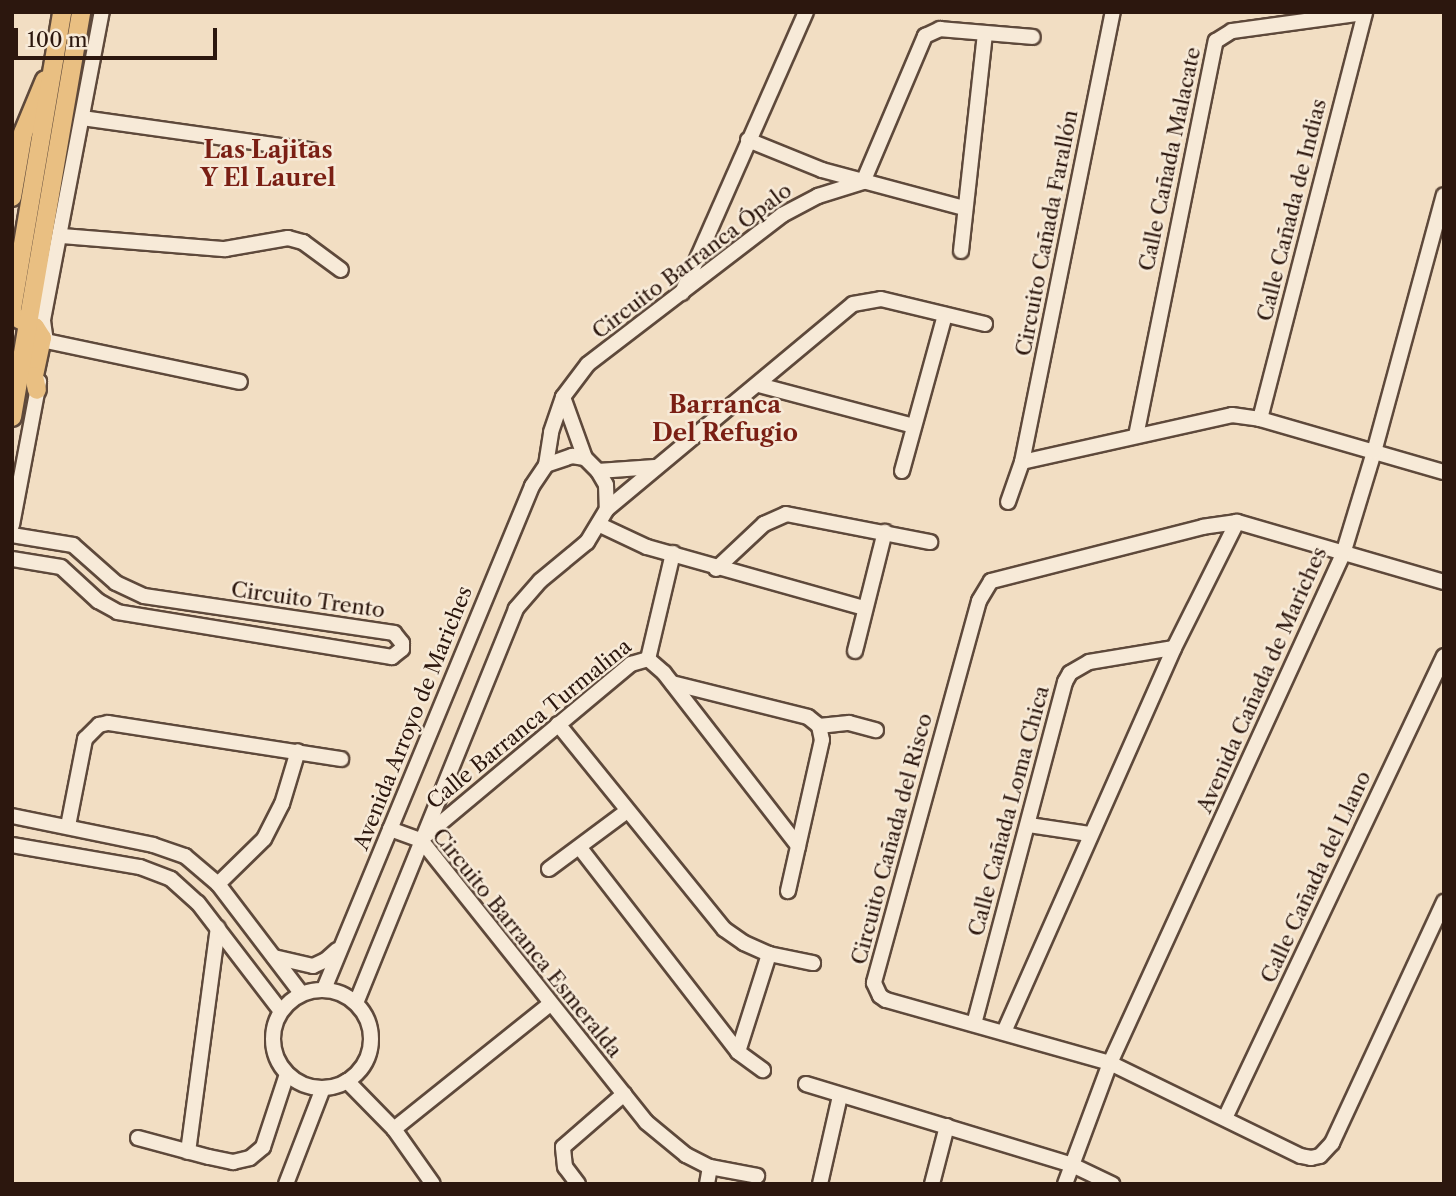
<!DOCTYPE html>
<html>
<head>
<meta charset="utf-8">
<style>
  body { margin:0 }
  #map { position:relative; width:1456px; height:1196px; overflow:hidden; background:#f2dec3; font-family:"Libre Caslon Text",serif }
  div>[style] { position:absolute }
  .roads { filter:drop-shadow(2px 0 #5e493b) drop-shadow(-2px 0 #5e493b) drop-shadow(0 2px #5e493b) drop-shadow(0 -2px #5e493b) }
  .minor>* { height:14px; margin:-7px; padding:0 7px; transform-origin:7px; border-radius:7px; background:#f7ead8 }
  .minor>.ring { margin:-7px; padding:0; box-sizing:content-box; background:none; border:14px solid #f7ead8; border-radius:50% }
  .major>* { height:18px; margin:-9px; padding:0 9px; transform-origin:9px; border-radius:9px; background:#e9bf82 }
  span { translate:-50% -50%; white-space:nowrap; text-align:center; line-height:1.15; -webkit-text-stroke:5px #f7ead8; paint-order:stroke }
  .street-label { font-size:21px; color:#2c170e }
  .quarter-label { font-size:24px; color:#7a1f14; font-weight:700 }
  .frame { position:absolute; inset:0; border:14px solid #2c170e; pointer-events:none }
  .scale { position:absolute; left:14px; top:28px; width:203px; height:32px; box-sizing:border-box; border:4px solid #2c170e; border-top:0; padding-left:9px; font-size:21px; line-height:24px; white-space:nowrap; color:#2c170e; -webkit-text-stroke:5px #f7ead8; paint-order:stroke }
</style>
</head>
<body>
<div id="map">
  <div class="roads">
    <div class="minor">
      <i style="left:82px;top:118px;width:231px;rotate:8deg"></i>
      <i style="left:748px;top:140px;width:80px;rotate:22.1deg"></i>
      <i style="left:822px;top:170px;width:147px;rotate:15deg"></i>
      <i style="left:62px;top:236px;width:164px;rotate:4.6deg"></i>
      <i style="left:225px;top:249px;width:64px;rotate:-9.9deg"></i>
      <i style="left:288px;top:238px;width:16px;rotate:15deg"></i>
      <i style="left:303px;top:242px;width:47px;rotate:36.4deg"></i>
      <i style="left:961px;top:251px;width:218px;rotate:-83.7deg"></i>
      <i style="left:682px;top:293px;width:307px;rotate:-66.2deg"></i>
      <i style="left:46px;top:341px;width:198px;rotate:11.9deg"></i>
      <i style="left:46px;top:342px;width:22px;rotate:-98deg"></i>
      <i style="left:43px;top:320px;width:314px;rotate:-79.2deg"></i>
      <i style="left:759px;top:385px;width:160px;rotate:14.8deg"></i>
      <i style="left:563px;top:397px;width:65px;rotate:70.2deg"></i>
      <i style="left:1260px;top:419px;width:420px;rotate:-75.5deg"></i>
      <i style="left:1136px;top:436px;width:403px;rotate:-78.6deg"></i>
      <i style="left:1216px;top:41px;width:19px;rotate:-32deg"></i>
      <i style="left:1232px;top:31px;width:133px;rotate:-7.8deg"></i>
      <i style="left:1022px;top:462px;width:215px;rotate:-12.6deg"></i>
      <i style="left:1232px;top:415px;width:28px;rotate:8deg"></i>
      <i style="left:1260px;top:419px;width:191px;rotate:16.1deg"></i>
      <i style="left:546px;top:465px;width:33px;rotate:-81deg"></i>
      <i style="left:551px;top:432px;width:37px;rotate:-71deg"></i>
      <i style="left:563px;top:397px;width:41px;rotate:-52.9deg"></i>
      <i style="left:588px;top:364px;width:245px;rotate:-37.5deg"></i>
      <i style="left:782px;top:215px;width:41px;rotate:-27.8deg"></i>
      <i style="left:818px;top:196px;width:47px;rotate:-17.3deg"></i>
      <i style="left:863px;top:182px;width:159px;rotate:-67deg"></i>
      <i style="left:925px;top:36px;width:17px;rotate:-25deg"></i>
      <i style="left:940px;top:29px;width:93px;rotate:4.9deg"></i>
      <i style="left:598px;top:471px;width:57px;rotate:-4deg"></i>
      <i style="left:902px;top:471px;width:162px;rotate:-74.6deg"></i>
      <i style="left:1008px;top:502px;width:42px;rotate:-70.7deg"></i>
      <i style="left:1022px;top:462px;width:459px;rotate:-78.6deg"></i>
      <i style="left:607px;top:509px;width:320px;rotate:-39.8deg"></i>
      <i style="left:853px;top:304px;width:28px;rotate:-10deg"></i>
      <i style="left:881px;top:299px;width:107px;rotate:13.5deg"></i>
      <i style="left:12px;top:525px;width:146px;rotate:-79.3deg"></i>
      <i style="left:600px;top:525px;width:52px;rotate:25.1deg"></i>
      <i style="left:647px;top:547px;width:225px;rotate:15.7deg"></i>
      <i style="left:12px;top:535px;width:62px;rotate:9.3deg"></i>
      <i style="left:73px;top:545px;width:57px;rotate:41.5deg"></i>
      <i style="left:116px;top:583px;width:31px;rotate:25deg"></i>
      <i style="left:144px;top:596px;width:253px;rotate:8.4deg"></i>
      <i style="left:394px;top:633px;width:13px;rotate:51deg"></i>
      <i style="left:402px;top:643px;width:6px;rotate:90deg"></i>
      <i style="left:402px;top:649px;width:13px;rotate:141deg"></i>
      <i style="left:392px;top:657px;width:278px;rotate:-170.7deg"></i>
      <i style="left:118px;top:612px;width:23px;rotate:-151deg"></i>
      <i style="left:98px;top:601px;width:50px;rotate:-137.4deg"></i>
      <i style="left:61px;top:567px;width:50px;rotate:-170.7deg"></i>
      <i style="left:716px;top:569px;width:66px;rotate:-43.2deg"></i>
      <i style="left:764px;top:524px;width:24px;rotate:-24deg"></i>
      <i style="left:786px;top:514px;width:147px;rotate:11deg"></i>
      <i style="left:1444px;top:582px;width:216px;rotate:-163.8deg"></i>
      <i style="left:1237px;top:522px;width:34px;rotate:172deg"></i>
      <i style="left:1203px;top:527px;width:219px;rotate:165.7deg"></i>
      <i style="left:991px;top:581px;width:23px;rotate:121deg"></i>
      <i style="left:979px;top:601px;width:396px;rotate:105.4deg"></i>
      <i style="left:874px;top:983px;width:14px;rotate:65deg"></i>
      <i style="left:880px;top:996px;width:7px;rotate:34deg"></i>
      <i style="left:886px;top:1000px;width:233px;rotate:15.7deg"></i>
      <i style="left:1110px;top:1063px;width:212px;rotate:26deg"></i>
      <i style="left:1301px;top:1156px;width:10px;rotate:11deg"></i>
      <i style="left:1311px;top:1158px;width:9px;rotate:-13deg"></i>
      <i style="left:1320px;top:1156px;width:18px;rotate:-47deg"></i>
      <i style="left:1332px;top:1143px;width:266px;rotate:-65.1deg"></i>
      <i style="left:855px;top:651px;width:123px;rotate:-75.9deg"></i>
      <i style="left:648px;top:659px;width:21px;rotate:41deg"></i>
      <i style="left:664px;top:673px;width:219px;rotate:52.2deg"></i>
      <i style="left:648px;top:659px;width:109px;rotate:-76.7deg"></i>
      <i style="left:672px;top:683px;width:140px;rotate:14deg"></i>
      <i style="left:808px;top:717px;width:14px;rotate:39deg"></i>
      <i style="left:819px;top:726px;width:14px;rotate:78deg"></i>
      <i style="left:822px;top:740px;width:155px;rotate:102.7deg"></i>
      <i style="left:558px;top:724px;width:264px;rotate:51deg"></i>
      <i style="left:724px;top:929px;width:24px;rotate:35deg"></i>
      <i style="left:744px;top:943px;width:27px;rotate:24deg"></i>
      <i style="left:769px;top:954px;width:45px;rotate:11.6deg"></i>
      <i style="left:819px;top:726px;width:30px;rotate:-6deg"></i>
      <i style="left:849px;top:723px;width:28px;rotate:15deg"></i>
      <i style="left:12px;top:816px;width:144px;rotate:11.6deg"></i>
      <i style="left:153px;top:845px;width:34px;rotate:19deg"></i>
      <i style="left:185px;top:856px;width:43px;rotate:40.3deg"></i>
      <i style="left:218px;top:884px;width:137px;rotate:52.7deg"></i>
      <i style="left:1029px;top:825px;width:61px;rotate:8.5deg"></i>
      <i style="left:68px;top:826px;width:89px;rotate:-78.9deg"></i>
      <i style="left:85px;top:739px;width:20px;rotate:-45deg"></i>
      <i style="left:99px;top:725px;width:9px;rotate:-13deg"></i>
      <i style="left:108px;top:723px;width:236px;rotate:8.8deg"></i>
      <i style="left:390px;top:829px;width:33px;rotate:20deg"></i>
      <i style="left:421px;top:840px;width:361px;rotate:51.4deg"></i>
      <i style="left:646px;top:1122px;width:52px;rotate:39.5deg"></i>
      <i style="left:686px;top:1155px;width:27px;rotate:27deg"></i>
      <i style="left:710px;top:1167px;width:48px;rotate:10.8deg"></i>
      <i style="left:424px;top:837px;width:270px;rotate:-39.9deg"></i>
      <i style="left:631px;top:664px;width:18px;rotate:-16deg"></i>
      <i style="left:12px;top:845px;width:130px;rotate:9.8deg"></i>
      <i style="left:140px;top:867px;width:33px;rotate:21deg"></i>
      <i style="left:171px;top:879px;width:36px;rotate:42deg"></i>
      <i style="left:198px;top:903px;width:136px;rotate:52.5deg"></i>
      <i style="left:580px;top:848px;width:258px;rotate:52.2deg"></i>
      <i style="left:738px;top:1052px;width:31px;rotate:36deg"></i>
      <i style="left:549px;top:869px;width:97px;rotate:-36.6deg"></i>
      <i style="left:218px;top:884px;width:64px;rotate:-44.4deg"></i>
      <i style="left:264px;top:839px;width:39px;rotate:-63deg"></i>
      <i style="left:282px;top:804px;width:55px;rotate:-73.2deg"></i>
      <i style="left:274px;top:957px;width:40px;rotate:13deg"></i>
      <i style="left:313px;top:966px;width:14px;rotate:-25deg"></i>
      <i style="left:326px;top:960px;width:15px;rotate:-42deg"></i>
      <i style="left:324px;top:989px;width:544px;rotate:-67.53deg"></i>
      <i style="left:532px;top:486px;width:25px;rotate:-56deg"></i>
      <i style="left:546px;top:465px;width:28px;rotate:-19deg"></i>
      <i style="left:572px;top:456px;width:13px;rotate:9deg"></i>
      <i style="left:585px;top:458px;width:18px;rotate:45deg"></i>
      <i style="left:598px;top:471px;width:16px;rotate:60deg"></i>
      <i style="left:606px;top:485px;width:24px;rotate:88deg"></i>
      <i style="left:607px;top:509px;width:39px;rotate:121deg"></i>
      <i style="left:587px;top:542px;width:61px;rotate:140.3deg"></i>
      <i style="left:540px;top:581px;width:37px;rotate:131deg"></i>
      <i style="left:516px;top:609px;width:425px;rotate:112.1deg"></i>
      <i class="ring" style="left:273px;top:990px;width:84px;height:84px"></i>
      <i style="left:974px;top:1024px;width:354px;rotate:-75.1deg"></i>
      <i style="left:1065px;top:682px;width:10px;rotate:-61deg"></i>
      <i style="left:1070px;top:673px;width:22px;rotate:-30deg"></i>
      <i style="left:1089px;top:662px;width:86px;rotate:-9.4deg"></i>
      <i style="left:1004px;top:1032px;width:420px;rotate:-66.1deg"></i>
      <i style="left:1174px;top:648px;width:141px;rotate:-63.4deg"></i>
      <i style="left:738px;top:1052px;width:103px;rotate:-72.4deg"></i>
      <i style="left:347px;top:1081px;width:67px;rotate:45.6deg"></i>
      <i style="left:394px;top:1129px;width:67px;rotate:54.7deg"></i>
      <i style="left:806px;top:1084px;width:276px;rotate:16.9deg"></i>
      <i style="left:1070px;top:1164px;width:47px;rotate:25.5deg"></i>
      <i style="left:1226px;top:1116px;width:509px;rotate:-64.64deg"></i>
      <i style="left:394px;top:1129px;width:200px;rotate:-38.7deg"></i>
      <i style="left:138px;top:1138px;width:73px;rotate:15deg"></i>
      <i style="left:209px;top:1157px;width:25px;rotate:12deg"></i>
      <i style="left:233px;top:1162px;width:17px;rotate:-13deg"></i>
      <i style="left:250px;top:1158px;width:17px;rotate:-40deg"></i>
      <i style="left:263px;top:1147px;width:77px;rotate:-71.8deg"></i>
      <i style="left:188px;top:1152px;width:226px;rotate:-82.4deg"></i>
      <i style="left:286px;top:1184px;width:103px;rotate:-68.9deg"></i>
      <i style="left:578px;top:1184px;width:21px;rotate:-127deg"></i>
      <i style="left:565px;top:1167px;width:20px;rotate:-96deg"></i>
      <i style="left:563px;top:1147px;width:81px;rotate:-41deg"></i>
      <i style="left:707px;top:1184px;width:17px;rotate:-80deg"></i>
      <i style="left:820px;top:1184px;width:90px;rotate:-77.2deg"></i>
      <i style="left:932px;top:1184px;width:60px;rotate:-75.5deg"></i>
      <i style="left:1065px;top:1184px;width:129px;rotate:-69.6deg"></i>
      <i style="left:1110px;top:1063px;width:560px;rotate:-65.4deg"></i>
      <i style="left:1343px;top:554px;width:107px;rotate:-73.1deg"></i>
      <i style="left:1374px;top:452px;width:266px;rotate:-74.8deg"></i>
    </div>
    <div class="major">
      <i style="left:12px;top:197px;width:65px;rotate:-80.2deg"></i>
      <i style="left:23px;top:133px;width:57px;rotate:-67.5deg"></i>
      <i style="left:12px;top:309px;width:301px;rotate:-80.4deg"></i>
      <i style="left:19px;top:319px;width:18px;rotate:27deg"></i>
      <i style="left:35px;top:327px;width:13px;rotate:58deg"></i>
      <i style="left:42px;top:338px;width:39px;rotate:102deg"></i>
      <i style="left:34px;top:376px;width:14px;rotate:78deg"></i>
      <i style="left:12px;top:417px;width:411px;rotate:-80.3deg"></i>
    </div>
  </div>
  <div class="street-label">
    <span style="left:1170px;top:159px;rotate:-78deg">Calle Cañada Malacate</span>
    <span style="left:1292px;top:210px;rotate:-76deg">Calle Cañada de Indias</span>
    <span style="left:1047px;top:233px;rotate:-79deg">Circuito Cañada Farallón</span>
    <span style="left:692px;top:261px;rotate:-37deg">Circuito Barranca Ópalo</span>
    <span style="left:308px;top:600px;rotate:8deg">Circuito Trento</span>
    <span style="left:1262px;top:680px;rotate:-66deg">Avenida Cañada de Mariches</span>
    <span style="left:413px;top:718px;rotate:-68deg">Avenida Arroyo de Mariches</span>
    <span style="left:529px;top:724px;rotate:-39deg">Calle Barranca Turmalina</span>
    <span style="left:1009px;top:811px;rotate:-75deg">Calle Cañada Loma Chica</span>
    <span style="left:892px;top:839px;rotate:-75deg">Circuito Cañada del Risco</span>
    <span style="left:1316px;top:877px;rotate:-65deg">Calle Cañada del Llano</span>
    <span style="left:527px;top:943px;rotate:51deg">Circuito Barranca Esmeralda</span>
  </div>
  <div class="quarter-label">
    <span style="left:268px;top:164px">Las Lajitas<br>Y El Laurel</span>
    <span style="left:725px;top:419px">Barranca<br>Del Refugio</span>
  </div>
  <div class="frame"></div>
  <div class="scale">100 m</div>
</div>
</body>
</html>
